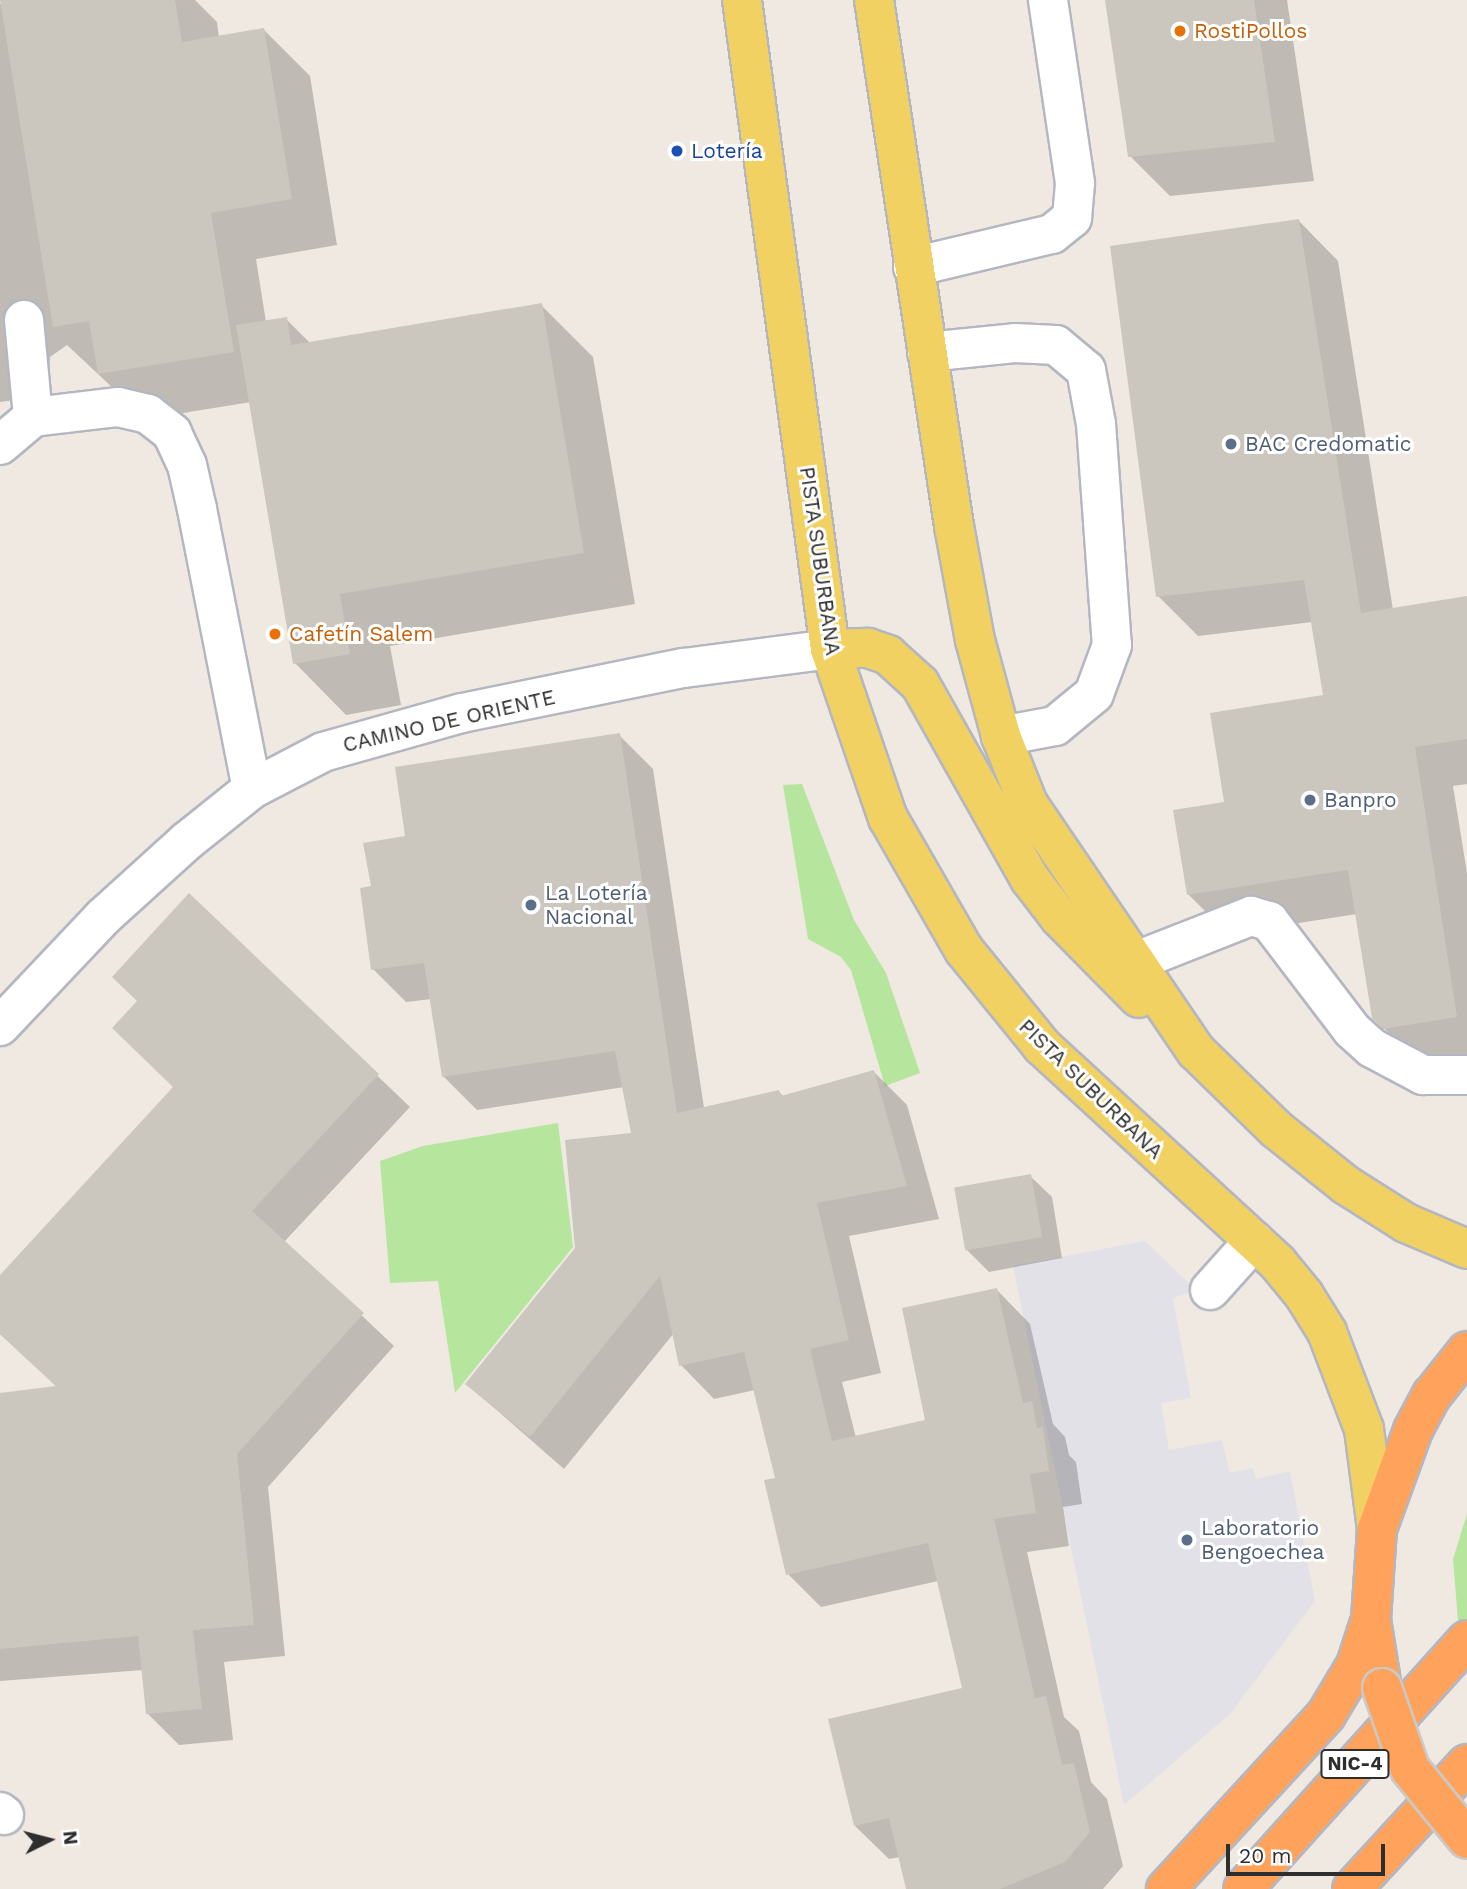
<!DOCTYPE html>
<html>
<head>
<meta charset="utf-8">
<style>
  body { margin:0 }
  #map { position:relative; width:1467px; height:1889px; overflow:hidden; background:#efe9e1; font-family:"Work Sans",sans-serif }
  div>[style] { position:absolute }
  .industrial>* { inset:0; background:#e3e1e8 }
  .green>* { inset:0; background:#b6e59e }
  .shadow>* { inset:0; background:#0003 }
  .building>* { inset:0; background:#cbc7bf; transform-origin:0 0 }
  .roads { filter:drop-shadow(2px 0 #b4b7c1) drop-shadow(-2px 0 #b4b7c1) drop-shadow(0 2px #b4b7c1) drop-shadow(0 -2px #b4b7c1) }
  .minor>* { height:38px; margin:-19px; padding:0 19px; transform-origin:19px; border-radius:19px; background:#fff }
  .major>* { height:38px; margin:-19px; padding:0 19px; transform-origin:19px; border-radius:19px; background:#f2d163 }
  .highway>* { height:38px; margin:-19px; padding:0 19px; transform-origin:19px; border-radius:19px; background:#ffa35c }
  .bridges { filter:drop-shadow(2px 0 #c9c9c9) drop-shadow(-2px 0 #c9c9c9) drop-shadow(0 2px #c9c9c9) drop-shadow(0 -2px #c9c9c9) }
  .highway-bridge>* { height:38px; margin:-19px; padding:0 19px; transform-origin:19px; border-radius:19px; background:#ffa35c }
  .dots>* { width:19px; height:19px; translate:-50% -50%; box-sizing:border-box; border:4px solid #fff; border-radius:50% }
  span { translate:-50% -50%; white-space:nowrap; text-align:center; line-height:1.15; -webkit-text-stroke:6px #fff; paint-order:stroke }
  .shield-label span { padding:2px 5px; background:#fff; border:2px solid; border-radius:5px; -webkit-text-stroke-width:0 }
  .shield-label { font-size:19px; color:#2e2e2e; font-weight:700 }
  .food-label { font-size:21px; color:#c56008 }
  .left { translate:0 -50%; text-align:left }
  .transit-label { font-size:21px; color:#164399 }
  .service-label { font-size:21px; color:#4e5e75 }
  .street-label { font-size:21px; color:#2e2e2e }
  .north { position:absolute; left:14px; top:1805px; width:70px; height:70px; -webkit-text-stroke:5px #fff; paint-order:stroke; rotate:84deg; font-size:19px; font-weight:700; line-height:28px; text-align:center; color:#2e2e2e }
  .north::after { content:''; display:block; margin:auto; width:24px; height:32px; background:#2e2e2e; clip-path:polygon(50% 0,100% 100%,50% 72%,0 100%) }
  .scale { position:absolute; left:1226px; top:1844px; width:159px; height:32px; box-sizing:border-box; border:4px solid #2e2e2e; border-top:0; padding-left:9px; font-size:21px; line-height:24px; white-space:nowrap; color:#2e2e2e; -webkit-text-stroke:5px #fff; paint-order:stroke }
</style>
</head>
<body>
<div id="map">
  <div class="industrial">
    <i style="clip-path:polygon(1145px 1241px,1196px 1290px,1173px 1298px,1191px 1398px,1161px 1403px,1169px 1450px,1222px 1440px,1230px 1473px,1253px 1468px,1256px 1479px,1290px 1471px,1315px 1601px,1231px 1713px,1124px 1805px,1013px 1266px)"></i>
  </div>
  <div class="green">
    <i style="clip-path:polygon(802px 784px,854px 920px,886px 973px,920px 1073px,885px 1086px,851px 970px,841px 957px,808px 939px,783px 785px)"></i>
    <i style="clip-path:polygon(558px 1123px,573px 1247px,455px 1393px,438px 1281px,390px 1283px,380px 1161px,423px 1146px)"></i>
    <i style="clip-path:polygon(1467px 1514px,1467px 1637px,1460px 1645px,1453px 1559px)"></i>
  </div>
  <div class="shadow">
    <i style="clip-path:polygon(24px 0,195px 0,217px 22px,219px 38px,264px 30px,310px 76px,337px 245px,256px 259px,266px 322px,286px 319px,311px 344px,541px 305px,593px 357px,635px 604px,390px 646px,401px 705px,346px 715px,295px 663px,251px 402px,146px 419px,67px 345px,50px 357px,49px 380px,37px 397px,0 402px,0 4px)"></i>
    <i style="clip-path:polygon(1106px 0,1287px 0,1314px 181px,1170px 196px,1130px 156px)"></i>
    <i style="clip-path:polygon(1299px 221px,1338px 261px,1393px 610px,1467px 598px,1467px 784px,1453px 786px,1467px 873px,1467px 1061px,1414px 1058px,1374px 1018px,1357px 914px,1228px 934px,1188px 894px,1226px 803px,1325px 697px,1312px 622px,1198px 636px,1158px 596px)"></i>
    <i style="clip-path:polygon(619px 735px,653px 769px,704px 1108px,779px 1092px,784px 1097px,874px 1072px,907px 1105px,939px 1219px,849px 1236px,881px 1373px,842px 1382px,856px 1438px,927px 1422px,997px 1290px,1030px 1324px,1053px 1424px,1065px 1437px,1069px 1455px,1076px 1462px,1082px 1504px,1063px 1507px,1069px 1546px,1027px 1552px,1064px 1717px,1079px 1731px,1091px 1782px,1107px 1799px,1123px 1866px,1103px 1889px,907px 1889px,900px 1857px,889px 1859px,855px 1826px,964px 1689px,938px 1581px,821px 1607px,788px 1574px,777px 1479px,755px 1390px,714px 1399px,681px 1365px,674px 1333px,564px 1469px,467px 1384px,577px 1248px,633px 1135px,624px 1087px,477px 1110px,443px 1076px,432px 999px,406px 1002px,373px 969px,373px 888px,407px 837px)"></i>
    <i style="clip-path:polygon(189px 896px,410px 1107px,284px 1242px,394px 1346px,268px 1487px,285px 1656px,224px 1662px,233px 1740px,179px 1745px,147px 1713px,143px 1670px,0 1681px,0 1395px,57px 1387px,0 1334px,0 1278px,175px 1088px,139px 1002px)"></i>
    <i style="clip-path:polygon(1030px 1176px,1052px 1197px,1062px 1258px,989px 1272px,967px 1250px)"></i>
  </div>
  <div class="building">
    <i style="clip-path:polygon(0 0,175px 0,182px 42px,264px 28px,292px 199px,211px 213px,234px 352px,98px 374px,89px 321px,53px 327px)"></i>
    <i style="clip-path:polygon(1105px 0,1254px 0,1275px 142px,1128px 157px)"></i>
    <i style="clip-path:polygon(1299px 219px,1361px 613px,1467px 596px,1467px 739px,1415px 747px,1457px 1017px,1383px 1029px,1372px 1018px,1348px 870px,1187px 895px,1173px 810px,1224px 802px,1210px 713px,1323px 695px,1304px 580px,1156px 597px,1110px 246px)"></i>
    <i style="clip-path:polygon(542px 303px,584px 553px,340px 594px,350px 654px,293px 664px,236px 325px,287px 317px,291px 345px)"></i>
    <i style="clip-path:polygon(620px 733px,677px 1113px,779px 1090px,781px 1096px,874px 1070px,907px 1186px,817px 1203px,849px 1340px,810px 1349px,832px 1441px,925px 1420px,902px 1308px,997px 1288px,1023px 1403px,1032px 1401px,1037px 1428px,1043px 1427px,1049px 1471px,1030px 1474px,1036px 1513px,994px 1519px,1035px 1698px,1046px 1696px,1062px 1765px,1074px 1763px,1090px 1832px,1065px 1862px,1000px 1889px,906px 1889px,889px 1818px,854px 1826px,828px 1719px,962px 1688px,928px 1543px,786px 1575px,764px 1480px,775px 1478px,744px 1352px,679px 1366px,660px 1276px,530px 1437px,465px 1384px,575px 1248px,565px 1140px,631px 1133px,615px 1051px,442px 1077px,424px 963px,371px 970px,360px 888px,371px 886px,363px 843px,405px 836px,395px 767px)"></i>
    <i style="clip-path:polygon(189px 893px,379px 1074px,252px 1211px,364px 1313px,237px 1454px,254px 1625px,193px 1630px,202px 1709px,146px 1714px,138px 1636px,0 1649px,0 1393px,56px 1386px,0 1334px,0 1275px,173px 1087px,112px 1028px,137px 1001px,112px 977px)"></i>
    <i style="left:1031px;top:1174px;width:64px;height:78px;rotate:80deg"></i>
  </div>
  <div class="roads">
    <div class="minor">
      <i style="left:913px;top:267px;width:143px;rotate:-13.4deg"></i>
      <i style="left:1052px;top:234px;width:26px;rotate:-39deg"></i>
      <i style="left:1072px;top:218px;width:35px;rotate:-85deg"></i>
      <i style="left:1075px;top:183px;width:185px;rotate:-98.4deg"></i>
      <i style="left:24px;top:320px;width:97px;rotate:84.7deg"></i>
      <i style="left:33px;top:417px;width:86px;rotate:-6.7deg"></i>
      <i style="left:118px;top:407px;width:31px;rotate:13deg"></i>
      <i style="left:148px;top:414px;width:31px;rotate:38deg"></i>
      <i style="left:172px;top:433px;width:35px;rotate:65deg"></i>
      <i style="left:187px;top:465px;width:45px;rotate:77.2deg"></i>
      <i style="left:197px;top:509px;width:285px;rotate:78.9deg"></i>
      <i style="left:927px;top:352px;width:88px;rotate:-5.8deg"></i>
      <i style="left:1015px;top:343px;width:41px;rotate:2.8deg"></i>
      <i style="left:1056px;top:345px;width:39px;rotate:40deg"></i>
      <i style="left:1086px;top:370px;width:55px;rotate:79.5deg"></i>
      <i style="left:1096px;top:424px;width:222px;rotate:85.9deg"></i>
      <i style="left:1112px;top:645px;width:52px;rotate:110.2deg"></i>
      <i style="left:1094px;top:694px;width:50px;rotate:140.6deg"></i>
      <i style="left:1055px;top:726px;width:55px;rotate:169.5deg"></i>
      <i style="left:0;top:445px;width:43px;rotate:-40.3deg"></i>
      <i style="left:1134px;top:962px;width:126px;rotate:-21.5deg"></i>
      <i style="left:1251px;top:916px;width:19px;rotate:16deg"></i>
      <i style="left:1269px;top:921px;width:137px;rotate:52.7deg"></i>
      <i style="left:1352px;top:1030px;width:27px;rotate:42deg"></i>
      <i style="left:1372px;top:1048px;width:58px;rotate:27.9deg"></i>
      <i style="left:1423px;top:1075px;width:44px"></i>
      <i style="left:0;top:1026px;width:149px;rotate:-46.6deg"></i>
      <i style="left:102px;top:918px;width:115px;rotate:-42.2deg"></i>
      <i style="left:187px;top:841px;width:83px;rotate:-38.7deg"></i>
      <i style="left:252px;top:789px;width:80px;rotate:-27.5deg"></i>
      <i style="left:323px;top:752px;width:144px;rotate:-15.7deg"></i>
      <i style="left:462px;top:713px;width:227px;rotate:-11.5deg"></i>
      <i style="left:684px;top:668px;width:147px;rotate:-7.4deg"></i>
      <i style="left:1210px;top:1290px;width:66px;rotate:-48.1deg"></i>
      <i style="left:0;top:1812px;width:5px;rotate:37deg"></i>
    </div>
    <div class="major">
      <i style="left:742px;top:0;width:655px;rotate:82.28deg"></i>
      <i style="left:830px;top:649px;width:179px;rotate:71.1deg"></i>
      <i style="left:888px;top:818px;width:152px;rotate:60.1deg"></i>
      <i style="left:964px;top:950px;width:124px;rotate:50.9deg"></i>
      <i style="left:1042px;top:1046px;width:319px;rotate:42.6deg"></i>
      <i style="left:1277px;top:1262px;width:43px;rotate:50.7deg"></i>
      <i style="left:1304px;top:1295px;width:44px;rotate:58.1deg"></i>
      <i style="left:1327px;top:1332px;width:104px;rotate:69.1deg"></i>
      <i style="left:1364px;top:1429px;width:101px;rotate:82.6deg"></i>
      <i style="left:874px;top:0;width:532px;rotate:81.35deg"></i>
      <i style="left:954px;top:526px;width:116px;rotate:79.6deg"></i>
      <i style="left:975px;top:640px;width:99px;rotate:74.8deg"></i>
      <i style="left:1001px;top:736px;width:73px;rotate:68.3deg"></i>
      <i style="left:1028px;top:804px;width:299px;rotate:55.8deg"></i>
      <i style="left:1196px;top:1051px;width:112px;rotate:44.3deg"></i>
      <i style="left:1276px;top:1129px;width:90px;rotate:38.7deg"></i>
      <i style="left:1346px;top:1185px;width:71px;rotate:32.3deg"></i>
      <i style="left:1406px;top:1223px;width:66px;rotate:23.1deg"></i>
      <i style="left:830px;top:649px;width:38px;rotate:-2deg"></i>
      <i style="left:868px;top:648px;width:21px;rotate:19deg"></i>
      <i style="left:888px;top:655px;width:43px;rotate:42.2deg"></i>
      <i style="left:920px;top:684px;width:224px;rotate:60.6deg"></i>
      <i style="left:1030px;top:879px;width:49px;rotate:52.4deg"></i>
      <i style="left:1060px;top:918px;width:112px;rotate:45.4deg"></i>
    </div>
    <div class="highway">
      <i style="left:1382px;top:1688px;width:70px;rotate:-99.1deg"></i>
      <i style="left:1371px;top:1619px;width:90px;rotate:-86.2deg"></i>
      <i style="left:1377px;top:1529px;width:105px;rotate:-70deg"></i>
      <i style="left:1413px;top:1430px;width:40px;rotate:-62deg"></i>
      <i style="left:1432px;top:1395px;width:56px;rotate:-51.5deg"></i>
      <i style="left:1166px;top:1889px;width:236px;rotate:-47.4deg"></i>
      <i style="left:1326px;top:1715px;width:58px;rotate:-59deg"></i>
      <i style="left:1356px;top:1665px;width:42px;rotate:-72deg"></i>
      <i style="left:1243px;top:1889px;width:335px;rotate:-48deg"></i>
      <i style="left:1352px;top:1889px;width:170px;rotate:-47.4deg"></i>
    </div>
  </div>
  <div class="bridges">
    <div class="highway-bridge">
      <i style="left:1382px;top:1688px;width:86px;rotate:70.9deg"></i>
      <i style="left:1410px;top:1769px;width:90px;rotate:50.8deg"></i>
    </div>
  </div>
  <div class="dots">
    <i style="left:1180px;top:31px;background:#e8710a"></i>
    <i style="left:677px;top:151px;background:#1a4fb4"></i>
    <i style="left:1231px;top:444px;background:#5c6f8a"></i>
    <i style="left:275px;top:634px;background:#e8710a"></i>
    <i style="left:1310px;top:800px;background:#5c6f8a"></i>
    <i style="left:531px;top:905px;background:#5c6f8a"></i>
    <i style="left:1187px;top:1540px;background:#5c6f8a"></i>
  </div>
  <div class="shield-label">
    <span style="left:1355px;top:1764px">NIC-4</span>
  </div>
  <div class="food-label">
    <span class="left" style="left:1194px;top:31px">RostiPollos</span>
    <span class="left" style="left:289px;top:634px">Cafetín Salem</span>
  </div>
  <div class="transit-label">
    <span class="left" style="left:691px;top:151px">Lotería</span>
  </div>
  <div class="service-label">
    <span class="left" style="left:1245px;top:444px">BAC Credomatic</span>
    <span class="left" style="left:1324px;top:800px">Banpro</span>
    <span class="left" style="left:545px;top:905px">La Lotería<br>Nacional</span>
    <span class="left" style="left:1201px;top:1540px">Laboratorio<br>Bengoechea</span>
  </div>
  <div class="street-label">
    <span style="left:820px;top:561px;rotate:82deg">PISTA SUBURBANA</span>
    <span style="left:449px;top:721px;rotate:-13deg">CAMINO DE ORIENTE</span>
    <span style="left:1091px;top:1089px;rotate:44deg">PISTA SUBURBANA</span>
  </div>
  <div class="north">N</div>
  <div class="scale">20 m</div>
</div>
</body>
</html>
